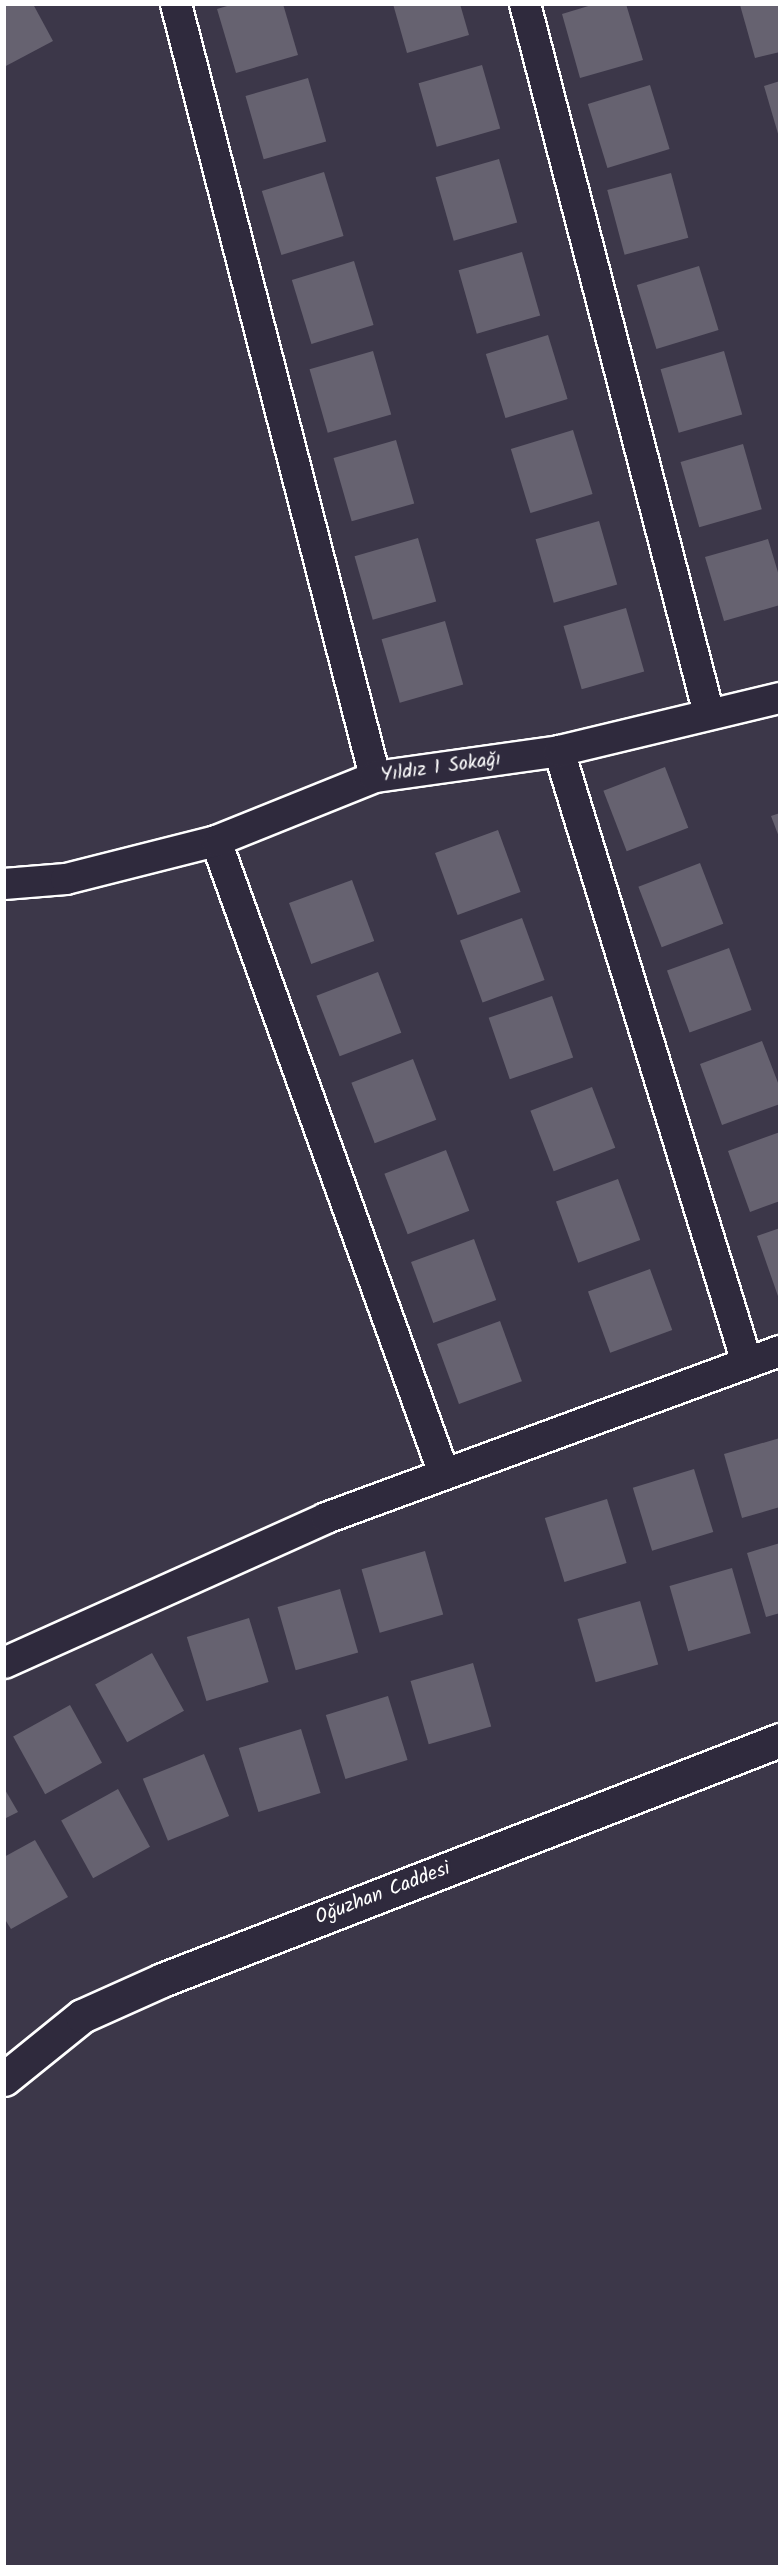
<!DOCTYPE html>
<html>
<head>
<meta charset="utf-8">
<style>
  body { margin:0 }
  #map { position:relative; width:784px; height:2571px; overflow:hidden; background:#3c3749; font-family:Kalam,sans-serif }
  div>[style] { position:absolute }
  .building>* { inset:0; background:#666270; transform-origin:0 0 }
  .roads { filter:drop-shadow(2px 0 #fff) drop-shadow(-2px 0 #fff) drop-shadow(0 2px #fff) drop-shadow(0 -2px #fff) }
  .minor>* { height:30px; margin:-15px; padding:0 15px; transform-origin:15px; border-radius:15px; background:#2f2a3d }
  .tertiary>* { height:33px; margin:-16.5px; padding:0 16.5px; transform-origin:16.5px; border-radius:16.5px; background:#2f2a3d }
  span { translate:-50% -50%; white-space:nowrap; text-align:center; line-height:1.15; -webkit-text-stroke:6px #2f2a3d; paint-order:stroke }
  .street-label { font-size:20px; color:#fff }
  .frame { position:absolute; inset:0; border:6px solid #fff; pointer-events:none }
</style>
</head>
<body>
<div id="map">
  <div class="building">
    <i style="clip-path:polygon(4px 4px,33px 4px,53px 41px,4px 67px)"></i>
    <i style="clip-path:polygon(234px 4px,283px 4px,298px 55px,236px 73px,217px 9px)"></i>
    <i style="clip-path:polygon(393px 4px,460px 4px,469px 35px,407px 53px)"></i>
    <i style="clip-path:polygon(595px 4px,626px 4px,643px 60px,580px 78px,562px 14px)"></i>
    <i style="clip-path:polygon(740px 5px,780px 5px,780px 52px,755px 58px)"></i>
    <i style="left:482px;top:65px;width:66px;height:66px;rotate:74deg"></i>
    <i style="left:308px;top:78px;width:66px;height:65px;rotate:74deg"></i>
    <i style="clip-path:polygon(780px 81px,780px 137px,779px 137px,764px 86px)"></i>
    <i style="left:650px;top:85px;width:67px;height:65px;rotate:73deg"></i>
    <i style="left:499px;top:159px;width:66px;height:66px;rotate:74deg"></i>
    <i style="left:324px;top:172px;width:67px;height:65px;rotate:73deg"></i>
    <i style="left:671px;top:173px;width:67px;height:66px;rotate:75deg"></i>
    <i style="left:522px;top:252px;width:66px;height:66px;rotate:74deg"></i>
    <i style="left:354px;top:261px;width:67px;height:65px;rotate:73deg"></i>
    <i style="left:699px;top:266px;width:67px;height:65px;rotate:73deg"></i>
    <i style="left:548px;top:335px;width:67px;height:65px;rotate:73deg"></i>
    <i style="left:373px;top:351px;width:66px;height:66px;rotate:74deg"></i>
    <i style="left:724px;top:351px;width:66px;height:66px;rotate:74deg"></i>
    <i style="left:573px;top:430px;width:67px;height:65px;rotate:73deg"></i>
    <i style="left:396px;top:440px;width:66px;height:65px;rotate:74deg"></i>
    <i style="left:743px;top:444px;width:68px;height:65px;rotate:74deg"></i>
    <i style="left:599px;top:521px;width:66px;height:66px;rotate:74deg"></i>
    <i style="left:418px;top:538px;width:66px;height:66px;rotate:74deg"></i>
    <i style="clip-path:polygon(768px 539px,780px 579px,780px 605px,724px 621px,705px 557px)"></i>
    <i style="left:626px;top:608px;width:66px;height:65px;rotate:74deg"></i>
    <i style="left:445px;top:621px;width:66px;height:66px;rotate:74deg"></i>
    <i style="left:665px;top:767px;width:65px;height:66px;rotate:69deg"></i>
    <i style="clip-path:polygon(780px 813px,780px 837px,779px 837px,771px 816px)"></i>
    <i style="left:498px;top:830px;width:66px;height:67px;rotate:70deg"></i>
    <i style="left:700px;top:863px;width:65px;height:66px;rotate:69deg"></i>
    <i style="left:352px;top:880px;width:65px;height:67px;rotate:70deg"></i>
    <i style="left:522px;top:918px;width:66px;height:66px;rotate:70deg"></i>
    <i style="left:729px;top:948px;width:66px;height:66px;rotate:70deg"></i>
    <i style="left:378px;top:972px;width:65px;height:66px;rotate:69deg"></i>
    <i style="left:552px;top:996px;width:65px;height:67px;rotate:71deg"></i>
    <i style="clip-path:polygon(762px 1041px,780px 1088px,780px 1104px,722px 1125px,700px 1064px)"></i>
    <i style="left:413px;top:1059px;width:65px;height:66px;rotate:69deg"></i>
    <i style="left:592px;top:1087px;width:65px;height:66px;rotate:69deg"></i>
    <i style="clip-path:polygon(780px 1132px,780px 1201px,750px 1212px,728px 1151px)"></i>
    <i style="left:446px;top:1150px;width:65px;height:66px;rotate:69deg"></i>
    <i style="left:618px;top:1179px;width:65px;height:66px;rotate:70deg"></i>
    <i style="clip-path:polygon(780px 1228px,780px 1299px,779px 1299px,757px 1236px)"></i>
    <i style="left:474px;top:1239px;width:65px;height:67px;rotate:70deg"></i>
    <i style="left:650px;top:1269px;width:65px;height:66px;rotate:70deg"></i>
    <i style="left:500px;top:1321px;width:64px;height:67px;rotate:70deg"></i>
    <i style="clip-path:polygon(780px 1438px,780px 1507px,742px 1518px,724px 1454px)"></i>
    <i style="left:694px;top:1469px;width:66px;height:64px;rotate:73deg"></i>
    <i style="left:607px;top:1499px;width:67px;height:65px;rotate:73deg"></i>
    <i style="clip-path:polygon(780px 1543px,780px 1613px,766px 1617px,747px 1553px)"></i>
    <i style="left:425px;top:1551px;width:66px;height:66px;rotate:74deg"></i>
    <i style="left:732px;top:1568px;width:68px;height:65px;rotate:74deg"></i>
    <i style="left:340px;top:1589px;width:66px;height:65px;rotate:74deg"></i>
    <i style="left:640px;top:1601px;width:66px;height:65px;rotate:74deg"></i>
    <i style="left:249px;top:1618px;width:67px;height:65px;rotate:73deg"></i>
    <i style="left:152px;top:1653px;width:66px;height:65px;rotate:61deg"></i>
    <i style="left:473px;top:1663px;width:66px;height:65px;rotate:74deg"></i>
    <i style="left:388px;top:1696px;width:67px;height:65px;rotate:73deg"></i>
    <i style="left:70px;top:1705px;width:66px;height:65px;rotate:61deg"></i>
    <i style="left:301px;top:1729px;width:67px;height:65px;rotate:73deg"></i>
    <i style="left:204px;top:1754px;width:67px;height:66px;rotate:68deg"></i>
    <i style="clip-path:polygon(4px 1788px,18px 1812px,4px 1819px)"></i>
    <i style="left:118px;top:1789px;width:66px;height:65px;rotate:61deg"></i>
    <i style="clip-path:polygon(35px 1840px,68px 1897px,11px 1929px,4px 1918px,4px 1857px)"></i>
  </div>
  <div class="roads">
    <div class="minor">
      <i style="left:176px;top:4px;width:798px;rotate:75.56deg"></i>
      <i style="left:525px;top:4px;width:733px;rotate:75.47deg"></i>
      <i style="left:559px;top:751px;width:640px;rotate:72.92deg"></i>
      <i style="left:216px;top:841px;width:673px;rotate:70.19deg"></i>
      <i style="left:4px;top:884px;width:62px;rotate:-4.6deg"></i>
      <i style="left:66px;top:879px;width:155px;rotate:-14.2deg"></i>
      <i style="left:216px;top:841px;width:171px;rotate:-21.9deg"></i>
      <i style="left:375px;top:777px;width:186px;rotate:-8deg"></i>
      <i style="left:559px;top:751px;width:227px;rotate:-13.5deg"></i>
      <i style="left:4px;top:1663px;width:353px;rotate:-24.2deg"></i>
      <i style="left:326px;top:1518px;width:484px;rotate:-20.2deg"></i>
    </div>
    <div class="tertiary">
      <i style="left:4px;top:2079px;width:100px;rotate:-38.9deg"></i>
      <i style="left:82px;top:2016px;width:88px;rotate:-24.2deg"></i>
      <i style="left:162px;top:1980px;width:663px;rotate:-21.22deg"></i>
    </div>
  </div>
  <div class="street-label">
    <span style="left:441px;top:768px;rotate:-8deg">Yıldız 1 Sokağı</span>
    <span style="left:383px;top:1894px;rotate:-21deg">Oğuzhan Caddesi</span>
  </div>
  <div class="frame"></div>
</div>
</body>
</html>
